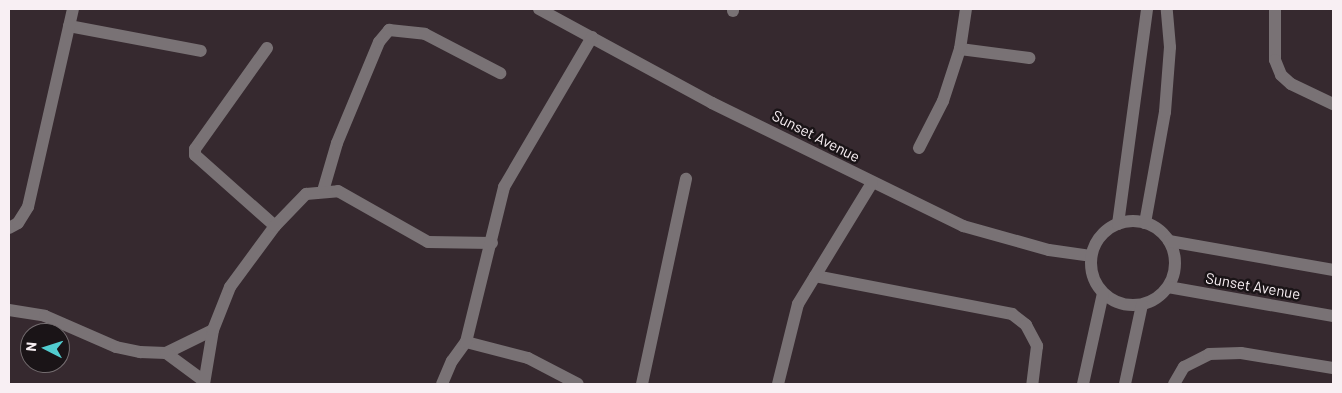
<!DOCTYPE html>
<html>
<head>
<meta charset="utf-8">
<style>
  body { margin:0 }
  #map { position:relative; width:1342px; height:393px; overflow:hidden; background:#36292f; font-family:Barlow,sans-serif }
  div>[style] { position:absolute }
  .minor>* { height:12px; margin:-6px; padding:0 6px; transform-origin:6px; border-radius:6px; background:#797275 }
  .minor>.ring { margin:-6px; padding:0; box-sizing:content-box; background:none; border:12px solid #797275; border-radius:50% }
  span { translate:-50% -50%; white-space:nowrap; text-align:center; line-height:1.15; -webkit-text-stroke:5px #1a1417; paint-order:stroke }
  .street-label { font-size:15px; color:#f8eff3 }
  .frame { position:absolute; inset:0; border:10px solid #f8eff3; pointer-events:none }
  .north { position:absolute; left:20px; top:323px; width:50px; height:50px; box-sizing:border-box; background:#1a1417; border:1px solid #736c6f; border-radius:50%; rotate:275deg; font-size:14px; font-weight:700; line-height:20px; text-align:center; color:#f8eff3 }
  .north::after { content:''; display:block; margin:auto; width:18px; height:22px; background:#52cdd0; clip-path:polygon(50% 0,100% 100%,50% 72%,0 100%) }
</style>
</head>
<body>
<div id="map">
  <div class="minor">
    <i style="left:539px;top:9px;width:197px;rotate:28.5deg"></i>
    <i style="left:712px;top:103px;width:280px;rotate:26.1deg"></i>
    <i style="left:963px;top:226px;width:89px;rotate:15.6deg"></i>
    <i style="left:1049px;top:250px;width:42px;rotate:8.1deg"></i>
    <i style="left:1275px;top:9px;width:51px;rotate:90deg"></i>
    <i style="left:1275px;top:60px;width:16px;rotate:68deg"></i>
    <i style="left:1281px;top:75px;width:13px;rotate:42deg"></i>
    <i style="left:1291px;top:84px;width:47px;rotate:25.5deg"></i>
    <i style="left:733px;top:11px;width:2px;rotate:-90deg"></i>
    <i style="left:69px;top:26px;width:134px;rotate:10.7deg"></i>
    <i style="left:267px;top:48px;width:124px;rotate:125.5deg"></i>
    <i style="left:195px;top:149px;width:6px;rotate:90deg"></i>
    <i style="left:195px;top:155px;width:107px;rotate:41.6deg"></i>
    <i style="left:960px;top:49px;width:70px;rotate:7.4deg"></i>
    <i style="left:919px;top:148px;width:53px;rotate:-62.9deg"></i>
    <i style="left:943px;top:101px;width:55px;rotate:-71.9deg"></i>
    <i style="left:960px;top:49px;width:40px;rotate:-81.5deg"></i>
    <i style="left:323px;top:191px;width:50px;rotate:-73.7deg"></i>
    <i style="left:337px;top:143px;width:109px;rotate:-67.4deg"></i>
    <i style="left:379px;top:42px;width:16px;rotate:-50deg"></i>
    <i style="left:389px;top:30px;width:36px;rotate:6deg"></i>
    <i style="left:425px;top:34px;width:85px;rotate:27.5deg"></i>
    <i class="ring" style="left:1091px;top:221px;width:72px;height:72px"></i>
    <i style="left:1145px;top:223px;width:113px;rotate:-79.8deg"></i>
    <i style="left:1165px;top:112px;width:65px;rotate:-85.6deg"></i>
    <i style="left:1170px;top:47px;width:38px;rotate:-95deg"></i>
    <i style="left:1118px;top:224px;width:217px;rotate:-82.3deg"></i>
    <i style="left:9px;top:228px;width:10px;rotate:-29deg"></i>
    <i style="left:18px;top:223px;width:19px;rotate:-58deg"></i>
    <i style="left:28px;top:207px;width:203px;rotate:-77.2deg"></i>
    <i style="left:1169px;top:241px;width:167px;rotate:10deg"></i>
    <i style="left:815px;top:276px;width:201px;rotate:10.9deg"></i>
    <i style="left:1012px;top:314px;width:18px;rotate:38deg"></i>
    <i style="left:1026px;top:325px;width:24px;rotate:62deg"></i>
    <i style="left:1037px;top:346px;width:38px;rotate:97deg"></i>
    <i style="left:1168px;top:287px;width:168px;rotate:10deg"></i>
    <i style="left:9px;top:310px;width:36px;rotate:9deg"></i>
    <i style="left:45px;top:316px;width:77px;rotate:23.6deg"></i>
    <i style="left:116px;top:347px;width:25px;rotate:12deg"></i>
    <i style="left:140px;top:352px;width:26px;rotate:2deg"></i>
    <i style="left:166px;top:353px;width:52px;rotate:-26.1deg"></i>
    <i style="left:466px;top:342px;width:64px;rotate:14.5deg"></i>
    <i style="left:528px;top:358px;width:56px;rotate:27.5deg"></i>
    <i style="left:166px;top:353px;width:47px;rotate:36.4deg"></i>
    <i style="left:204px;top:384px;width:55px;rotate:-80.5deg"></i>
    <i style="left:213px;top:330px;width:46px;rotate:-68.4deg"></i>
    <i style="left:230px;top:287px;width:76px;rotate:-53.6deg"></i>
    <i style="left:275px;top:226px;width:45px;rotate:-45.9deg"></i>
    <i style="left:306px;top:194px;width:32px;rotate:-5deg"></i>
    <i style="left:338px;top:191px;width:103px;rotate:29.5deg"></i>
    <i style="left:428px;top:242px;width:64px;rotate:0.9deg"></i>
    <i style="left:442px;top:384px;width:25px;rotate:-67deg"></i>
    <i style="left:452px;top:361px;width:24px;rotate:-54deg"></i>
    <i style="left:466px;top:342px;width:160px;rotate:-76.2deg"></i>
    <i style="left:504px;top:187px;width:174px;rotate:-59.6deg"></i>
    <i style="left:642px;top:384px;width:210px;rotate:-77.9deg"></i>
    <i style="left:778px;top:384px;width:82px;rotate:-76deg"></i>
    <i style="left:798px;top:304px;width:142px;rotate:-58.6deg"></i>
    <i style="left:1083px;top:384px;width:93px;rotate:-77.6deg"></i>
    <i style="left:1125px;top:384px;width:81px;rotate:-77.9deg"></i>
    <i style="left:1174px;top:384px;width:20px;rotate:-60deg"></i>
    <i style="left:1184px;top:367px;width:28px;rotate:-27deg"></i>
    <i style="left:1209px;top:354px;width:32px;rotate:-2deg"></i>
    <i style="left:1241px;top:353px;width:93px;rotate:9.3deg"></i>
  </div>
  <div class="street-label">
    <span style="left:816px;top:136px;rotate:27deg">Sunset Avenue</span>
    <span style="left:1253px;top:286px;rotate:10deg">Sunset Avenue</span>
  </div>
  <div class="frame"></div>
  <div class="north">N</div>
</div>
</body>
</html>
